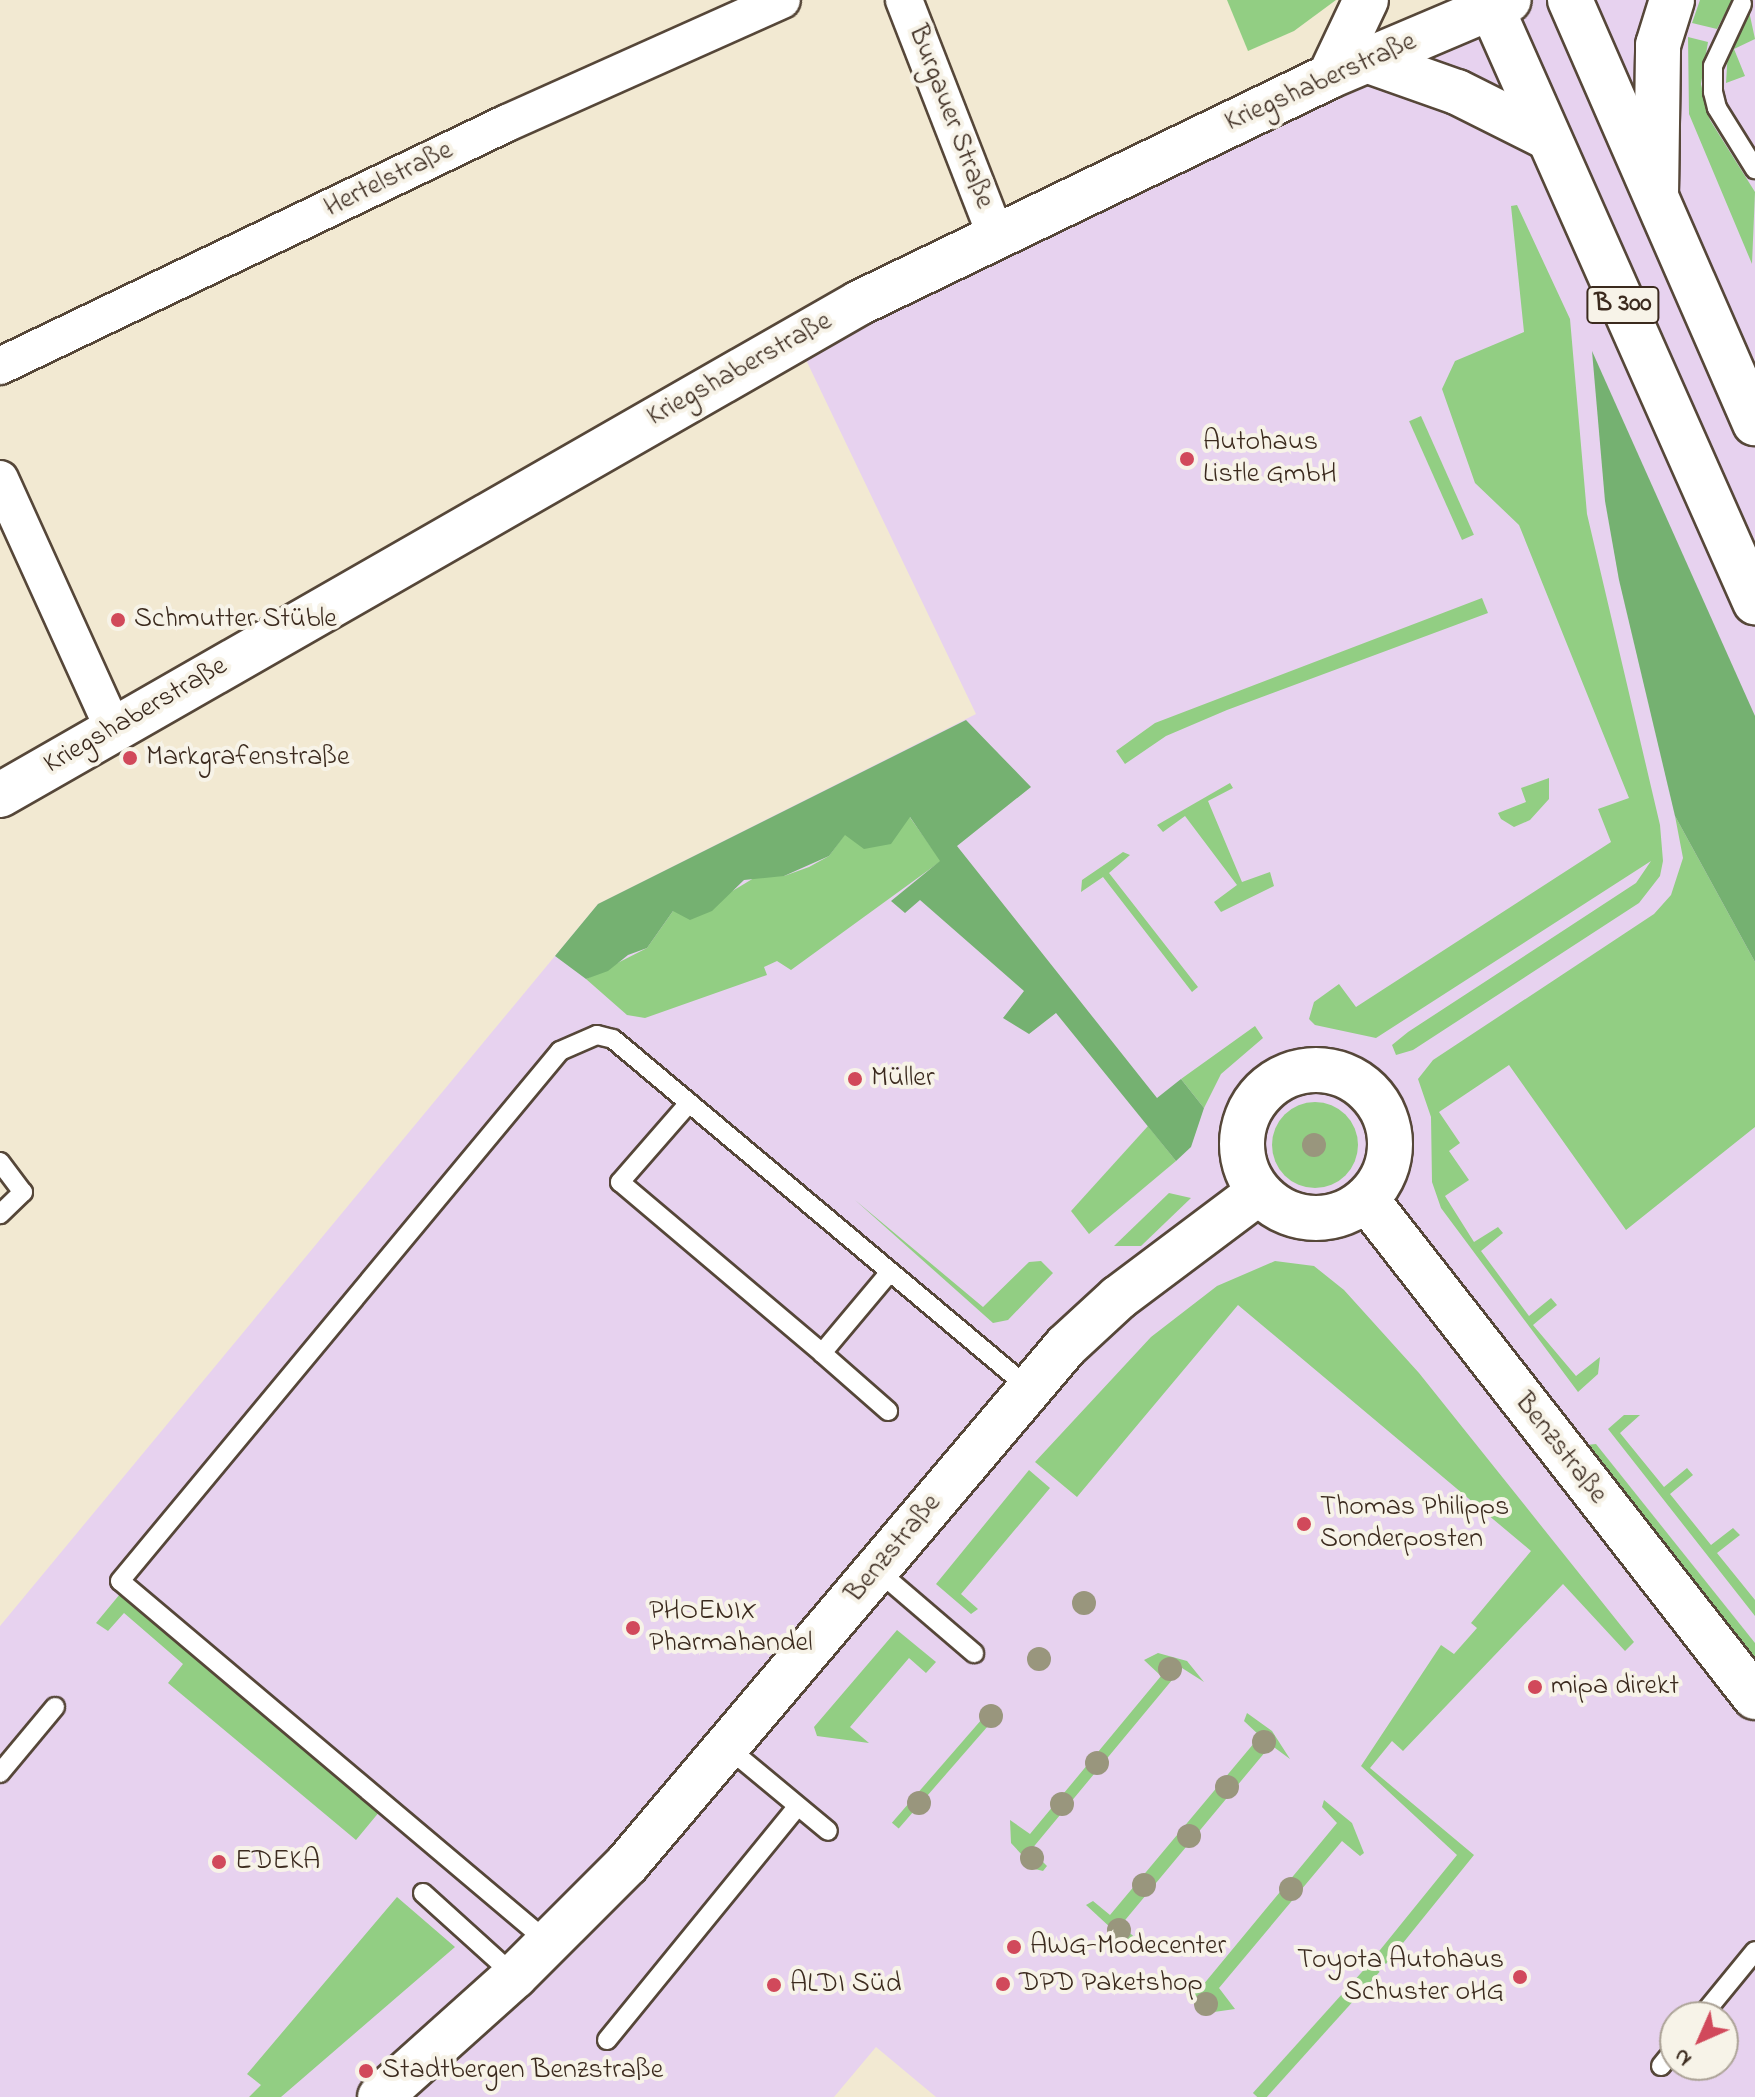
<!DOCTYPE html>
<html>
<head>
<meta charset="utf-8">
<style>
  body { margin:0 }
  #map { position:relative; width:1755px; height:2097px; overflow:hidden; background:#f2e9d2; font-family:"Indie Flower",sans-serif }
  div>[style] { position:absolute }
  .built>* { inset:0; background:#e7d2ef }
  .green>* { inset:0; background:#92ce83; transform-origin:0 0 }
  .round { border-radius:50% }
  .forest>* { inset:0; background:#75b171 }
  .roads { filter:drop-shadow(2px 0 #564739) drop-shadow(-2px 0 #564739) drop-shadow(0 2px #564739) drop-shadow(0 -2px #564739) }
  .service>* { height:18px; margin:-9px; padding:0 9px; transform-origin:9px; border-radius:9px; background:#fff }
  .minor>* { height:36px; margin:-18px; padding:0 18px; transform-origin:18px; border-radius:18px; background:#fff }
  .tertiary>* { height:44px; margin:-22px; padding:0 22px; transform-origin:22px; border-radius:22px; background:#fff }
  .tertiary>.ring { margin:-22px; padding:0; box-sizing:content-box; background:none; border:44px solid #fff; border-radius:50% }
  .secondary>* { height:44px; margin:-22px; padding:0 22px; transform-origin:22px; border-radius:22px; background:#fff }
  .primary>* { height:44px; margin:-22px; padding:0 22px; transform-origin:22px; border-radius:22px; background:#fff }
  .trees>* { width:24px; height:24px; margin:-12px; border-radius:50%; background:#99967d }
  .dots>* { width:22px; height:22px; translate:-50% -50%; box-sizing:border-box; border:4px solid #f7f3e8; border-radius:50% }
  span { translate:-50% -50%; white-space:nowrap; text-align:center; line-height:1.15; -webkit-text-stroke:8px #f7f3e8; paint-order:stroke }
  .shield-label span { padding:2px 6px; background:#f7f3e8; border:2px solid; border-radius:6px; -webkit-text-stroke-width:0 }
  .shield-label { font-size:26px; color:#3b2a1e; font-weight:700 }
  .street-label { font-size:28px; color:#3b2a1e }
  .poi-label { font-size:28px; color:#3b2a1e }
  .left { translate:0 -50%; text-align:left }
  .right { translate:-100% -50%; text-align:right }
  .north { position:absolute; left:1659px; top:2001px; width:80px; height:80px; box-sizing:border-box; background:#f7f3e8; border:2px solid #aca397; border-radius:50%; rotate:225deg; font-size:22px; font-weight:700; line-height:32px; text-align:center; color:#3b2a1e }
  .north::after { content:''; display:block; margin:auto; width:28px; height:36px; background:#d1495b; clip-path:polygon(50% 0,100% 100%,50% 72%,0 100%) }
</style>
</head>
<body>
<div id="map">
  <div class="built">
    <i style="clip-path:polygon(evenodd,1509px 0,1755px 0,1755px 2097px,936px 2097px,876px 2047px,834px 2097px,0 2097px,0 1626px,598px 904px,976px 714px,795px 337px,1509px 0,1675px 2017px,1723px 2017px,1723px 2065px,1675px 2065px,1675px 2017px)"></i>
  </div>
  <div class="green">
    <i style="clip-path:polygon(1227px 0,1336px 0,1294px 31px,1248px 51px)"></i>
    <i style="clip-path:polygon(1700px 0,1732px 0,1717px 29px,1692px 23px)"></i>
    <i style="clip-path:polygon(1749px 11px,1755px 39px,1734px 49px,1745px 76px,1726px 83px,1728px 50px)"></i>
    <i style="clip-path:polygon(1688px 37px,1708px 42px,1701px 84px,1710px 120px,1755px 192px,1752px 264px,1689px 114px)"></i>
    <i style="clip-path:polygon(1517px 205px,1570px 319px,1587px 514px,1660px 825px,1663px 861px,1660px 876px,1639px 903px,1413px 1050px,1396px 1055px,1392px 1045px,1408px 1032px,1636px 883px,1651px 861px,1376px 1038px,1315px 1025px,1309px 1019px,1314px 1002px,1339px 984px,1356px 1007px,1611px 842px,1598px 809px,1629px 798px,1519px 525px,1475px 483px,1442px 389px,1455px 361px,1524px 332px,1511px 206px)"></i>
    <i style="left:1421px;top:416px;width:130px;height:13px;rotate:66deg"></i>
    <i style="clip-path:polygon(1482px 598px,1488px 613px,1227px 710px,1166px 736px,1125px 764px,1116px 751px,1155px 723px)"></i>
    <i style="clip-path:polygon(1549px 778px,1549px 799px,1530px 820px,1514px 827px,1501px 819px,1498px 813px,1526px 802px,1521px 788px)"></i>
    <i style="clip-path:polygon(1230px 783px,1233px 788px,1208px 801px,1242px 882px,1270px 872px,1274px 886px,1221px 912px,1214px 902px,1237px 885px,1185px 816px,1163px 832px,1157px 825px)"></i>
    <i style="clip-path:polygon(909px 816px,941px 861px,791px 970px,777px 961px,764px 967px,767px 975px,645px 1018px,627px 1015px,586px 979px,647px 948px,673px 911px,729px 893px,759px 875px,784px 876px,809px 867px,829px 856px,845px 834px)"></i>
    <i style="clip-path:polygon(1675px 816px,1755px 962px,1755px 1127px,1626px 1230px,1509px 1065px,1439px 1112px,1460px 1143px,1449px 1151px,1469px 1180px,1445px 1196px,1474px 1242px,1498px 1227px,1503px 1233px,1481px 1251px,1529px 1316px,1551px 1298px,1557px 1305px,1533px 1325px,1576px 1376px,1600px 1357px,1598px 1374px,1578px 1392px,1441px 1208px,1432px 1182px,1431px 1117px,1418px 1079px,1433px 1060px,1654px 914px,1671px 895px,1683px 858px)"></i>
    <i style="clip-path:polygon(1123px 852px,1130px 855px,1109px 873px,1198px 987px,1192px 992px,1103px 877px,1081px 892px,1082px 880px)"></i>
    <i style="clip-path:polygon(1255px 1026px,1263px 1038px,1221px 1074px,1204px 1108px,1181px 1079px)"></i>
    <i class="round" style="left:1272px;top:1102px;width:86px;height:86px"></i>
    <i style="clip-path:polygon(1148px 1126px,1176px 1161px,1089px 1234px,1071px 1211px)"></i>
    <i style="clip-path:polygon(1169px 1193px,1191px 1198px,1141px 1246px,1114px 1246px)"></i>
    <i style="clip-path:polygon(855px 1200px,983px 1307px,1029px 1262px,1041px 1261px,1053px 1273px,1008px 1320px,993px 1323px)"></i>
    <i style="clip-path:polygon(1275px 1261px,1314px 1266px,1344px 1290px,1419px 1373px,1634px 1642px,1625px 1651px,1563px 1584px,1403px 1751px,1392px 1741px,1370px 1768px,1474px 1855px,1386px 1964px,1376px 1955px,1457px 1855px,1361px 1766px,1441px 1645px,1454px 1654px,1477px 1628px,1471px 1623px,1531px 1551px,1238px 1305px,1077px 1497px,1035px 1462px,1151px 1337px,1217px 1286px)"></i>
    <i style="clip-path:polygon(1624px 1415px,1640px 1415px,1620px 1433px,1664px 1487px,1687px 1468px,1693px 1475px,1670px 1494px,1711px 1545px,1733px 1528px,1740px 1535px,1717px 1553px,1755px 1600px,1755px 1616px,1608px 1429px)"></i>
    <i style="clip-path:polygon(1596px 1444px,1755px 1643px,1755px 1659px,1586px 1445px)"></i>
    <i style="clip-path:polygon(1029px 1470px,1050px 1488px,961px 1594px,978px 1609px,971px 1614px,936px 1584px)"></i>
    <i style="clip-path:polygon(120px 1594px,380px 1811px,356px 1840px,168px 1683px,183px 1664px,124px 1613px,108px 1631px,96px 1623px)"></i>
    <i style="clip-path:polygon(897px 1630px,936px 1662px,926px 1673px,909px 1658px,850px 1727px,869px 1743px,817px 1736px,814px 1727px)"></i>
    <i style="clip-path:polygon(1158px 1653px,1187px 1661px,1204px 1682px,1182px 1668px,1031px 1850px,1047px 1866px,1043px 1871px,1035px 1869px,1011px 1843px,1010px 1820px,1030px 1834px,1161px 1676px,1144px 1660px)"></i>
    <i style="left:989px;top:1711px;width:9px;height:148px;rotate:41deg"></i>
    <i style="clip-path:polygon(1247px 1713px,1272px 1731px,1290px 1759px,1271px 1745px,1121px 1925px,1141px 1943px,1125px 1941px,1086px 1905px,1093px 1901px,1110px 1915px,1260px 1736px,1244px 1721px)"></i>
    <i style="clip-path:polygon(1324px 1800px,1352px 1823px,1364px 1853px,1360px 1856px,1342px 1841px,1219px 1988px,1235px 2009px,1214px 2012px,1199px 2005px,1176px 1984px,1176px 1978px,1198px 1991px,1337px 1823px,1322px 1807px)"></i>
    <i style="clip-path:polygon(397px 1897px,455px 1947px,281px 2097px,249px 2097px,261px 2085px,247px 2074px)"></i>
    <i style="left:1370px;top:1963px;width:13px;height:175px;rotate:42deg"></i>
  </div>
  <div class="forest">
    <i style="clip-path:polygon(1592px 351px,1755px 716px,1755px 962px,1675px 816px,1619px 580px,1605px 501px)"></i>
    <i style="clip-path:polygon(966px 720px,1031px 787px,957px 846px,1157px 1098px,1181px 1079px,1204px 1108px,1191px 1147px,1176px 1161px,1056px 1013px,1029px 1034px,1003px 1018px,1024px 991px,920px 900px,905px 913px,891px 901px,940px 861px,910px 817px,891px 844px,864px 849px,845px 835px,829px 856px,784px 876px,744px 880px,712px 911px,690px 920px,673px 911px,647px 948px,628px 955px,608px 971px,586px 979px,555px 956px,598px 904px)"></i>
  </div>
  <div class="roads">
    <div class="service">
      <i style="left:1742px;top:4px;width:68px;rotate:115.1deg"></i>
      <i style="left:1713px;top:66px;width:26px;rotate:90deg"></i>
      <i style="left:1713px;top:92px;width:16px;rotate:76deg"></i>
      <i style="left:1717px;top:108px;width:72px;rotate:58.1deg"></i>
      <i style="left:689px;top:1103px;width:105px;rotate:131.1deg"></i>
      <i style="left:620px;top:1182px;width:265px;rotate:40.2deg"></i>
      <i style="left:822px;top:1353px;width:106px;rotate:-50deg"></i>
      <i style="left:0;top:1162px;width:38px;rotate:53deg"></i>
      <i style="left:23px;top:1192px;width:32px;rotate:136deg"></i>
      <i style="left:822px;top:1353px;width:88px;rotate:41.3deg"></i>
      <i style="left:877px;top:1570px;width:128px;rotate:40.6deg"></i>
      <i style="left:727px;top:1747px;width:131px;rotate:39.7deg"></i>
      <i style="left:0;top:1773px;width:86px;rotate:-50.2deg"></i>
      <i style="left:423px;top:1893px;width:124px;rotate:42.1deg"></i>
      <i style="left:549px;top:1943px;width:561px;rotate:-139.84deg"></i>
      <i style="left:120px;top:1581px;width:689px;rotate:-50.3deg"></i>
      <i style="left:560px;top:1051px;width:40px;rotate:-23.4deg"></i>
      <i style="left:597px;top:1035px;width:16px;rotate:14deg"></i>
      <i style="left:613px;top:1039px;width:544px;rotate:40.01deg"></i>
      <i style="left:1701px;top:2017px;width:85px;rotate:-50.7deg"></i>
      <i style="left:607px;top:2040px;width:301px;rotate:-50.8deg"></i>
      <i style="left:1661px;top:2066px;width:22px;rotate:-51deg"></i>
    </div>
    <div class="minor">
      <i style="left:904px;top:0;width:251px;rotate:68.7deg"></i>
      <i style="left:0;top:366px;width:562px;rotate:-25.61deg"></i>
      <i style="left:507px;top:123px;width:301px;rotate:-24.1deg"></i>
      <i style="left:0;top:479px;width:273px;rotate:65.6deg"></i>
    </div>
    <div class="tertiary">
      <i style="left:1656px;top:195px;width:150px;rotate:-89.2deg"></i>
      <i style="left:1658px;top:45px;width:47px;rotate:-72.7deg"></i>
      <i class="ring" style="left:1242px;top:1070px;width:104px;height:104px"></i>
      <i style="left:1366px;top:1199px;width:632px;rotate:52.01deg"></i>
      <i style="left:380px;top:2097px;width:181px;rotate:-41.9deg"></i>
      <i style="left:515px;top:1976px;width:158px;rotate:-45deg"></i>
      <i style="left:627px;top:1864px;width:679px;rotate:-49.72deg"></i>
      <i style="left:1066px;top:1346px;width:71px;rotate:-42.7deg"></i>
      <i style="left:1118px;top:1298px;width:176px;rotate:-36.9deg"></i>
    </div>
    <div class="secondary">
      <i style="left:1366px;top:60px;width:96px;rotate:19.4deg"></i>
      <i style="left:1457px;top:92px;width:101px;rotate:26.6deg"></i>
      <i style="left:1330px;top:76px;width:84px;rotate:-64.7deg"></i>
      <i style="left:0;top:795px;width:990px;rotate:-29.8deg"></i>
      <i style="left:859px;top:303px;width:523px;rotate:-25.73deg"></i>
      <i style="left:1330px;top:76px;width:194px;rotate:-23deg"></i>
    </div>
    <div class="primary">
      <i style="left:1488px;top:0;width:659px;rotate:66.08deg"></i>
      <i style="left:1570px;top:0;width:462px;rotate:66.4deg"></i>
    </div>
  </div>
  <div class="trees">
    <i style="left:1314px;top:1145px"></i>
    <i style="left:1084px;top:1603px"></i>
    <i style="left:1039px;top:1659px"></i>
    <i style="left:1170px;top:1669px"></i>
    <i style="left:991px;top:1716px"></i>
    <i style="left:1264px;top:1742px"></i>
    <i style="left:1097px;top:1763px"></i>
    <i style="left:1227px;top:1787px"></i>
    <i style="left:919px;top:1803px"></i>
    <i style="left:1062px;top:1804px"></i>
    <i style="left:1189px;top:1836px"></i>
    <i style="left:1032px;top:1858px"></i>
    <i style="left:1144px;top:1885px"></i>
    <i style="left:1291px;top:1889px"></i>
    <i style="left:1119px;top:1930px"></i>
    <i style="left:1206px;top:2004px"></i>
  </div>
  <div class="dots">
    <i style="left:1187px;top:459px;background:#d1495b"></i>
    <i style="left:118px;top:620px;background:#d1495b"></i>
    <i style="left:130px;top:758px;background:#d1495b"></i>
    <i style="left:855px;top:1079px;background:#d1495b"></i>
    <i style="left:1304px;top:1524px;background:#d1495b"></i>
    <i style="left:633px;top:1628px;background:#d1495b"></i>
    <i style="left:1535px;top:1687px;background:#d1495b"></i>
    <i style="left:219px;top:1862px;background:#d1495b"></i>
    <i style="left:1014px;top:1947px;background:#d1495b"></i>
    <i style="left:1520px;top:1977px;background:#d1495b"></i>
    <i style="left:1003px;top:1984px;background:#d1495b"></i>
    <i style="left:774px;top:1985px;background:#d1495b"></i>
    <i style="left:366px;top:2071px;background:#d1495b"></i>
  </div>
  <div class="shield-label">
    <span style="left:1623px;top:305px">B 300</span>
  </div>
  <div class="street-label">
    <span style="left:1321px;top:83px;rotate:-24deg">Kriegshaberstraße</span>
    <span style="left:950px;top:117px;rotate:69deg">Burgauer Straße</span>
    <span style="left:389px;top:180px;rotate:-26deg">Hertelstraße</span>
    <span style="left:740px;top:370px;rotate:-29deg">Kriegshaberstraße</span>
    <span style="left:136px;top:716px;rotate:-30deg">Kriegshaberstraße</span>
    <span style="left:1560px;top:1449px;rotate:52deg">Benzstraße</span>
    <span style="left:894px;top:1549px;rotate:-50deg">Benzstraße</span>
  </div>
  <div class="poi-label">
    <span class="left" style="left:1203px;top:459px">Autohaus<br>Listle GmbH</span>
    <span class="left" style="left:134px;top:620px">Schmutter Stüble</span>
    <span class="left" style="left:146px;top:758px">Markgrafenstraße</span>
    <span class="left" style="left:871px;top:1079px">Müller</span>
    <span class="left" style="left:1320px;top:1524px">Thomas Philipps<br>Sonderposten</span>
    <span class="left" style="left:649px;top:1628px">PHOENIX<br>Pharmahandel</span>
    <span class="left" style="left:1551px;top:1687px">mipa direkt</span>
    <span class="left" style="left:235px;top:1862px">EDEKA</span>
    <span class="left" style="left:1030px;top:1947px">AWG-Modecenter</span>
    <span class="right" style="left:1504px;top:1977px">Toyota Autohaus<br>Schuster oHG</span>
    <span class="left" style="left:1019px;top:1984px">DPD Paketshop</span>
    <span class="left" style="left:790px;top:1985px">ALDI Süd</span>
    <span class="left" style="left:382px;top:2071px">Stadtbergen Benzstraße</span>
  </div>
  <div class="north">N</div>
</div>
</body>
</html>
